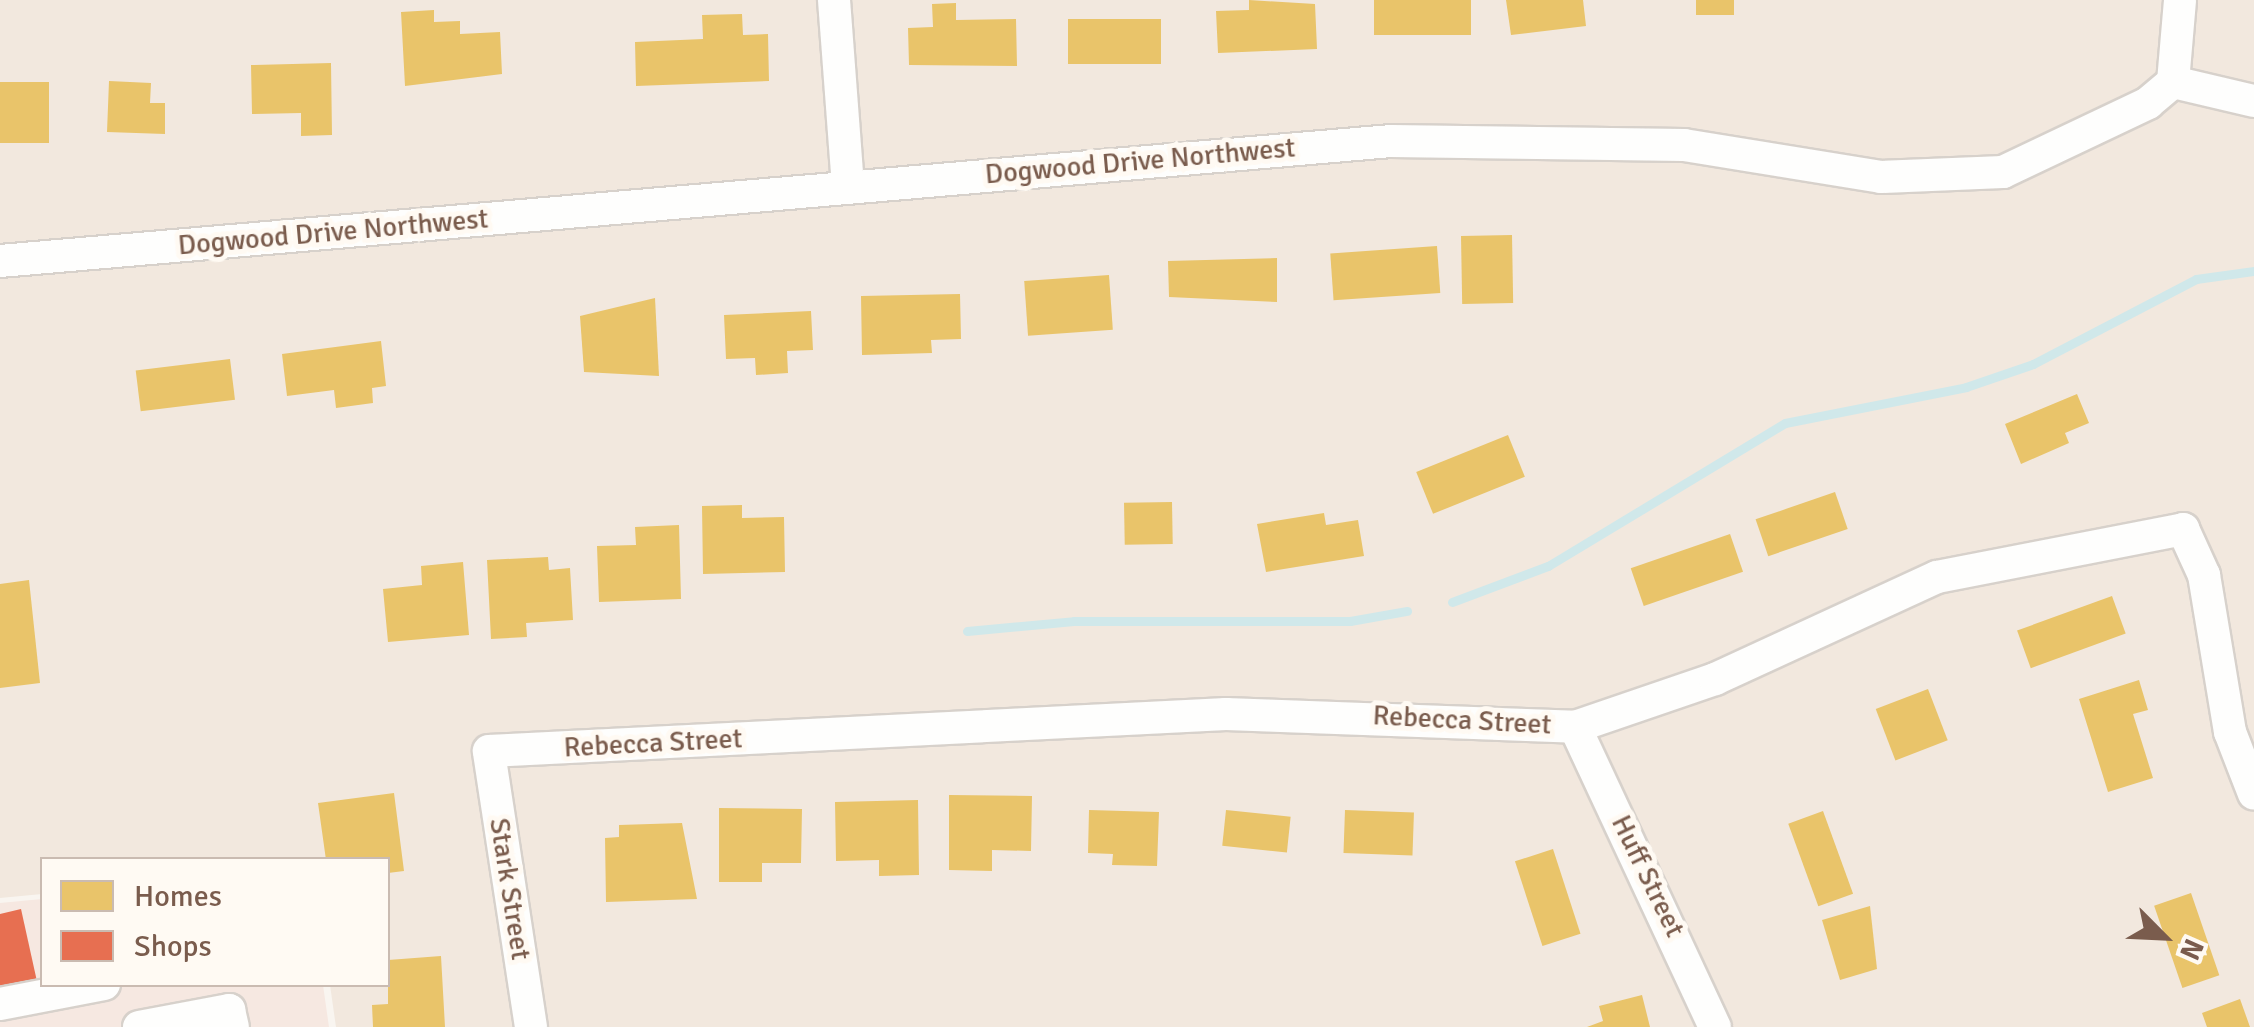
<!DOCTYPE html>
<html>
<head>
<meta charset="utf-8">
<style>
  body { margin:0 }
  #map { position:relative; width:2254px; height:1027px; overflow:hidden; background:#f9f5f0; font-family:Signika,sans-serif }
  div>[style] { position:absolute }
  .residential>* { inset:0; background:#f2e8de }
  .commercial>* { inset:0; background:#f6e8e1 }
  .homes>* { inset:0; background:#e9c46a; transform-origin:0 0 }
  .shops>* { inset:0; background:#e76f51 }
  .stream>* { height:9px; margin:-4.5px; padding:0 4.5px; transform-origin:4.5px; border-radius:4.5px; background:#d0e8ea }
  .roads { filter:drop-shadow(2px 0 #d7d1cb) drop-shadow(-2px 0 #d7d1cb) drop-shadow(0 2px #d7d1cb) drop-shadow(0 -2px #d7d1cb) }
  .minor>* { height:32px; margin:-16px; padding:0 16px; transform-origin:16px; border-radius:16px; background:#fefefd }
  span { translate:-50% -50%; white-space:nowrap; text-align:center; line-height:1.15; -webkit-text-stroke:10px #fffaf3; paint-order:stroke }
  .street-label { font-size:28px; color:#7a5c4d }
  .legend { position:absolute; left:40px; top:857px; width:350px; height:130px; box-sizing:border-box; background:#fffaf3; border:2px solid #cabbb1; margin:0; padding:12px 18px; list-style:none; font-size:30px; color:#7a5c4d }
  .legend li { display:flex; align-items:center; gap:20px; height:50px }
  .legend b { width:50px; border:2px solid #cabbb1 }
  .north { position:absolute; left:2114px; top:887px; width:100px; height:100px; -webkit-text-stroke:8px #fffaf3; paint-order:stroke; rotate:114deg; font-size:28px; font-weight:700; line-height:40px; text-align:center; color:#7a5c4d }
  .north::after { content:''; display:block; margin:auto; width:35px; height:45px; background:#7a5c4d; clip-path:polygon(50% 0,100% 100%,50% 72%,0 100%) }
</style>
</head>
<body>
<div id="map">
  <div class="residential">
    <i style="clip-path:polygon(0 0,2254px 0,2254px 1027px,336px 1027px,330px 985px,388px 984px,388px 860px,42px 860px,42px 894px,0 898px)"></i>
  </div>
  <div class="commercial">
    <i style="clip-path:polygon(42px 899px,42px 984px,323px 985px,329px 1027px,0 1027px,0 903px)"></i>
  </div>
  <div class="homes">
    <i style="clip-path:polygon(1249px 0,1315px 4px,1317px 49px,1218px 53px,1216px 11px,1249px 10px)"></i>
    <i style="left:1374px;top:0;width:97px;height:35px"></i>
    <i style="clip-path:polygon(1506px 0,1583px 0,1586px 26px,1511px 35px)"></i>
    <i style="left:1696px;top:0;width:38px;height:15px"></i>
    <i style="clip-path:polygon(956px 3px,956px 20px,1016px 19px,1017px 66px,909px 65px,908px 28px,933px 27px,932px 4px)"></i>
    <i style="clip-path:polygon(434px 10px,434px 22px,460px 21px,460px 34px,500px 32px,502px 74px,405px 86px,401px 12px)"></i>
    <i style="clip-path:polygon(742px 14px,743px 35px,768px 34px,769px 81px,636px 86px,635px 42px,703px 39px,702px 15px)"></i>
    <i style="left:1068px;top:19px;width:93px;height:45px"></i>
    <i style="clip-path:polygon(331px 63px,332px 135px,301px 136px,301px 113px,252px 114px,251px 65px)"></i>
    <i style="clip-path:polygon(109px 81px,151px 83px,150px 103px,165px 103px,165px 134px,107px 132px)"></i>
    <i style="left:49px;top:82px;width:61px;height:49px;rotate:90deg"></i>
    <i style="left:1512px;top:235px;width:68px;height:51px;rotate:89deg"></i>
    <i style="left:1437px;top:246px;width:47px;height:107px;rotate:86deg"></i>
    <i style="clip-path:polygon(1277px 258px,1277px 302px,1169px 297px,1168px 261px)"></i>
    <i style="left:1109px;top:275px;width:55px;height:85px;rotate:86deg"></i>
    <i style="clip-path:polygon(960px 294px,961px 339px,931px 340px,932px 353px,862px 355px,861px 296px)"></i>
    <i style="clip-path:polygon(655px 298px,659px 376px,584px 372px,580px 316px)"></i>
    <i style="clip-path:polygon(811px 311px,813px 350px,787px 351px,788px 373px,756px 375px,755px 358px,726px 359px,724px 315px)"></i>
    <i style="clip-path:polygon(381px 341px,386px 386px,372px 388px,373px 403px,336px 408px,334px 390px,287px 396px,282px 354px)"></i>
    <i style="left:230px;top:359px;width:41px;height:95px;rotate:83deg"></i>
    <i style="clip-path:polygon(2077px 394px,2089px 423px,2065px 433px,2069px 443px,2021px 464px,2005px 424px)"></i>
    <i style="left:1508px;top:435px;width:45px;height:99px;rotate:68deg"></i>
    <i style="left:1835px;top:492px;width:39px;height:84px;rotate:71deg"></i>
    <i style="left:1172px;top:502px;width:42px;height:48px;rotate:89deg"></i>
    <i style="clip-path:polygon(742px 505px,742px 518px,784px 517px,785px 572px,703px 574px,702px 506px)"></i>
    <i style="clip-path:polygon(1324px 513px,1326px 525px,1358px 520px,1364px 556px,1266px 572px,1257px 524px)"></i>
    <i style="clip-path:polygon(679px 525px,681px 599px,599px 602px,597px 546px,636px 545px,635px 527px)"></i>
    <i style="left:1730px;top:534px;width:40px;height:105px;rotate:71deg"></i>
    <i style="clip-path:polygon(548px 557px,549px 570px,570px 568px,573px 620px,526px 623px,527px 637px,491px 639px,487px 560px)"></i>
    <i style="clip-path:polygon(463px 562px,469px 635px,388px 642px,383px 589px,422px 585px,421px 566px)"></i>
    <i style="clip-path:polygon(29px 580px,40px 683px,0 688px,0 584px)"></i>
    <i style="left:2112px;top:596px;width:40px;height:101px;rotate:70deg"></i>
    <i style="clip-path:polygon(2139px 680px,2148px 710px,2133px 714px,2153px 778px,2108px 792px,2079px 699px)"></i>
    <i style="left:1928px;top:689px;width:55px;height:56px;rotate:69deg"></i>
    <i style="clip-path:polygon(394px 793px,404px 871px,388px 873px,388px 860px,326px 860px,318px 803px)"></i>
    <i style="clip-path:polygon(949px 795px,1032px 796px,1031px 851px,992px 850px,992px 871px,949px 870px)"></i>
    <i style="clip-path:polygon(918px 800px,919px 875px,879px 876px,879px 860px,836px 861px,835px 802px)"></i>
    <i style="clip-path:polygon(719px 808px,802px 809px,801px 863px,762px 863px,762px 882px,719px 882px)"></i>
    <i style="clip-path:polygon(1089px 810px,1159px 812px,1157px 866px,1112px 865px,1113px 854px,1088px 853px)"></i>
    <i style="left:1226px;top:810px;width:65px;height:36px;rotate:6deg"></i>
    <i style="left:1345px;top:810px;width:69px;height:43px;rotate:2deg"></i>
    <i style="left:1823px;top:811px;width:88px;height:37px;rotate:70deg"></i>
    <i style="clip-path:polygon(682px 823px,697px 899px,606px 902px,605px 838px,619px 837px,619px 825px)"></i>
    <i style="left:1553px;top:849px;width:89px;height:40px;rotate:72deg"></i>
    <i style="left:2191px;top:893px;width:87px;height:39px;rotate:71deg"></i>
    <i style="clip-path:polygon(1870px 906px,1877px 969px,1840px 980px,1822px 920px)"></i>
    <i style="clip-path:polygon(441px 956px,445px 1027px,373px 1027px,372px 1005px,388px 1004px,388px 960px)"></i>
    <i style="clip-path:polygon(1642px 995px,1650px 1027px,1587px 1027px,1603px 1021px,1599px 1006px)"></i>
    <i style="clip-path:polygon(2240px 999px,2250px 1027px,2207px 1027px,2202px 1013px)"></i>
  </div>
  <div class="shops">
    <i style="clip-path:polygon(21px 909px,38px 986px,0 994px,0 914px)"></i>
  </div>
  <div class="stream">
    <i style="left:1452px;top:602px;width:103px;rotate:-20.6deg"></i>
    <i style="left:1548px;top:566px;width:277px;rotate:-31.1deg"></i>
    <i style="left:1785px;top:423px;width:185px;rotate:-11.2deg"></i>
    <i style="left:1966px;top:387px;width:71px;rotate:-18.9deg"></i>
    <i style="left:2033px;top:364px;width:184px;rotate:-27.5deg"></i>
    <i style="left:2196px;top:279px;width:59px;rotate:-7.9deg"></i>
    <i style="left:967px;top:631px;width:107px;rotate:-5.3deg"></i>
    <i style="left:1074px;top:621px;width:276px"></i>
    <i style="left:1350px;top:621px;width:58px;rotate:-10deg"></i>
  </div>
  <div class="roads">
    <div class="minor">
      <i style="left:834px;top:0;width:188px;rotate:85.7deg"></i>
      <i style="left:2173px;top:82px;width:83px;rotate:13.2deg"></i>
      <i style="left:2173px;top:82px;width:82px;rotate:-85.1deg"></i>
      <i style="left:0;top:261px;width:1396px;rotate:-4.93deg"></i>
      <i style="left:1391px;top:141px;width:293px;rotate:0.8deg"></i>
      <i style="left:1684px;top:145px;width:200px;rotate:9.2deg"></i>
      <i style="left:1881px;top:177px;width:122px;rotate:-2.3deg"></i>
      <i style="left:2003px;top:172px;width:161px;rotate:-25.4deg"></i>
      <i style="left:2148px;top:103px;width:33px;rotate:-40deg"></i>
      <i style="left:1575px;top:727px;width:331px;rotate:65deg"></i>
      <i style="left:0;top:1004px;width:106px;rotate:-10.9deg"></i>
      <i style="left:139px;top:1027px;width:92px;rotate:-10.7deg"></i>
      <i style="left:229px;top:1010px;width:17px;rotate:77deg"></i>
      <i style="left:531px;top:1027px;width:279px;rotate:-98.7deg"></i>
      <i style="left:489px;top:751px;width:738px;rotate:-2.87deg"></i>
      <i style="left:1226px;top:714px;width:349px;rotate:2.1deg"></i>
      <i style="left:1575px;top:727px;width:148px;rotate:-18.9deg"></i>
      <i style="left:1715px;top:679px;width:244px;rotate:-24.7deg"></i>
      <i style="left:1937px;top:577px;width:251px;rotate:-11deg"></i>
      <i style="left:2183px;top:529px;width:51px;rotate:65.5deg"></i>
      <i style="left:2204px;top:575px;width:159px;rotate:80.6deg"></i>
      <i style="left:2230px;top:732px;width:66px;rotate:68.8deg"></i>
    </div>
  </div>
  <div class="street-label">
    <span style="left:1140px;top:161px;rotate:-5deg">Dogwood Drive Northwest</span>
    <span style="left:333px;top:232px;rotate:-5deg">Dogwood Drive Northwest</span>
    <span style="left:1462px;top:720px;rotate:3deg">Rebecca Street</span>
    <span style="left:653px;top:743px;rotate:-3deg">Rebecca Street</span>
    <span style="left:1648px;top:876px;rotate:64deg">Huff Street</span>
    <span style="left:510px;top:889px;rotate:81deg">Stark Street</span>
  </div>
  <ul class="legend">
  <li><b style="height:28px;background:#e9c46a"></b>Homes</li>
  <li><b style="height:28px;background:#e76f51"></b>Shops</li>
  </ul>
  <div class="north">N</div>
</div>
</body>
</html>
